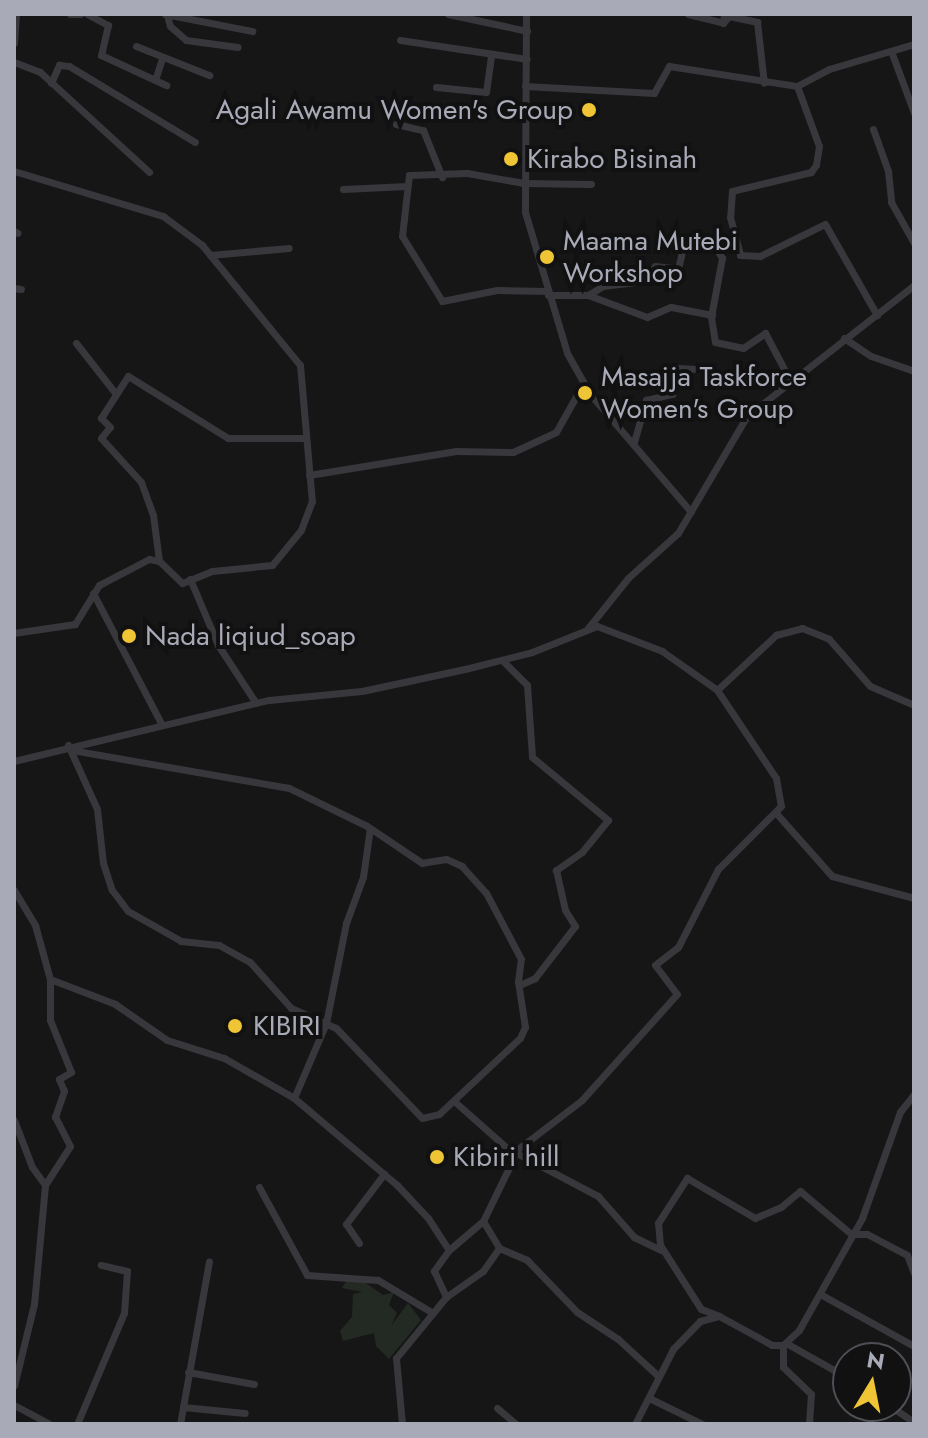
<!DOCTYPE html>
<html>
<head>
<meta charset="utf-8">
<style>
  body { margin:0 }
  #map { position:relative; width:928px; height:1438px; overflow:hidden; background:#161617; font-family:Jost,sans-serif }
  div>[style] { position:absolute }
  .green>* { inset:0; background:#222a23 }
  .minor>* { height:7px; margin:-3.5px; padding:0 3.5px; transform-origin:3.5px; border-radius:3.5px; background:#37373c }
  .dots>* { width:22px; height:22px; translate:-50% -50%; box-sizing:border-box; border:4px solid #111112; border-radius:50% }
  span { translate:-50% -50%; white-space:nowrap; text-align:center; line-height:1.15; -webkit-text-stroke:8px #111112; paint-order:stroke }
  .poi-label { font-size:28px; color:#a8abb7 }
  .right { translate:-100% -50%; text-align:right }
  .left { translate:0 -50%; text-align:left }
  .frame { position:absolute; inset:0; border:16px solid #a8abb7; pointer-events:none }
  .north { position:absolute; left:832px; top:1342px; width:80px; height:80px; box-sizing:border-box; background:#111112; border:2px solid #4d4f54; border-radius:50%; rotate:10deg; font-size:22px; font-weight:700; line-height:32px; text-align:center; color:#a8abb7 }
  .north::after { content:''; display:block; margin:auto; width:28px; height:36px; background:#efc536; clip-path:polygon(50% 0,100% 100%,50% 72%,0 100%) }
</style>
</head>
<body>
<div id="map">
  <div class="green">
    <i style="clip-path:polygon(347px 1280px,363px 1281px,383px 1295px,394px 1292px,389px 1305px,397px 1313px,391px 1326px,408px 1303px,421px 1320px,389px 1359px,376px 1346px,374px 1333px,343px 1341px,340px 1331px,352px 1317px,353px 1294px,362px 1292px,342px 1288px)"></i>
  </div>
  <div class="minor">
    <i style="left:70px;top:14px;width:10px"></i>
    <i style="left:87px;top:14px;width:24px;rotate:28deg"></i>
    <i style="left:108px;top:25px;width:31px;rotate:103deg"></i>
    <i style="left:101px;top:55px;width:72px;rotate:24.8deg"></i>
    <i style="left:165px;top:14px;width:89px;rotate:11.1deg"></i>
    <i style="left:448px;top:14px;width:81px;rotate:12.1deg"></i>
    <i style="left:526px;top:14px;width:198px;rotate:90.3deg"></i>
    <i style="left:525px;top:212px;width:147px;rotate:73.4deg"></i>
    <i style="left:567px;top:353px;width:47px;rotate:60.7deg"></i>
    <i style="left:590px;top:394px;width:155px;rotate:49.4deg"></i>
    <i style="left:688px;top:14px;width:36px;rotate:14deg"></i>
    <i style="left:724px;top:14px;width:9px;rotate:96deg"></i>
    <i style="left:723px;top:23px;width:9px;rotate:-49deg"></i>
    <i style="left:729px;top:16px;width:29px;rotate:12deg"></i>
    <i style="left:757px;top:22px;width:61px;rotate:83.5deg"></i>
    <i style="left:167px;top:15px;width:11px;rotate:75deg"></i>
    <i style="left:170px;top:26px;width:21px;rotate:41deg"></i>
    <i style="left:186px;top:40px;width:52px;rotate:7.7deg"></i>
    <i style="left:400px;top:40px;width:128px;rotate:8.5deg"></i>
    <i style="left:14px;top:43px;width:29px;rotate:-86deg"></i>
    <i style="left:136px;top:46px;width:79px;rotate:21.7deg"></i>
    <i style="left:891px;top:51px;width:66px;rotate:69.6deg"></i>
    <i style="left:14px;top:62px;width:28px;rotate:21deg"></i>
    <i style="left:40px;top:72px;width:148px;rotate:42.5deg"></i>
    <i style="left:155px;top:80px;width:22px;rotate:-72deg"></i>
    <i style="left:51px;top:83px;width:20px;rotate:-66deg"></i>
    <i style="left:59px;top:65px;width:10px;rotate:6deg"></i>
    <i style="left:69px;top:66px;width:147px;rotate:31.1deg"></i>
    <i style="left:525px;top:86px;width:129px;rotate:3.1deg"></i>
    <i style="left:654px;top:93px;width:31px;rotate:-61deg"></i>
    <i style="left:669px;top:66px;width:130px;rotate:8.9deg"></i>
    <i style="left:797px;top:86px;width:36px;rotate:-28deg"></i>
    <i style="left:829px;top:69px;width:89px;rotate:-16.4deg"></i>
    <i style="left:797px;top:86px;width:64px;rotate:69.9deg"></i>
    <i style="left:819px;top:146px;width:19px;rotate:99deg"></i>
    <i style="left:816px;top:165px;width:9px;rotate:126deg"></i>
    <i style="left:811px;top:172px;width:81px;rotate:166.5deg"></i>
    <i style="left:732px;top:191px;width:26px;rotate:94deg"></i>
    <i style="left:730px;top:217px;width:39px;rotate:75deg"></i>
    <i style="left:740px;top:255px;width:20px;rotate:3deg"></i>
    <i style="left:760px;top:256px;width:72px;rotate:-26.2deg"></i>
    <i style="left:825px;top:224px;width:105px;rotate:60.3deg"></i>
    <i style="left:436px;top:87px;width:50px;rotate:5.7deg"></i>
    <i style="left:486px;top:92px;width:36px;rotate:-82deg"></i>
    <i style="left:396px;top:124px;width:28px;rotate:13deg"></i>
    <i style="left:423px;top:130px;width:51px;rotate:68deg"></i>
    <i style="left:873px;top:129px;width:45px;rotate:70.3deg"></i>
    <i style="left:888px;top:171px;width:31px;rotate:84deg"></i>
    <i style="left:891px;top:202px;width:47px;rotate:60.7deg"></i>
    <i style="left:14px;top:171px;width:156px;rotate:16.8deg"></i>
    <i style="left:163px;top:216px;width:49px;rotate:36.6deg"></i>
    <i style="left:202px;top:245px;width:155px;rotate:50.8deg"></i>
    <i style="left:300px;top:365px;width:137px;rotate:85deg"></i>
    <i style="left:312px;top:501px;width:31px;rotate:111deg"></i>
    <i style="left:301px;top:530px;width:45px;rotate:129.6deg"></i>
    <i style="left:272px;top:565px;width:60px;rotate:174.3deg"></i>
    <i style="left:212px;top:571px;width:32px;rotate:158deg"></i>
    <i style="left:182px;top:583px;width:32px;rotate:-136deg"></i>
    <i style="left:159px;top:561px;width:10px;rotate:-169deg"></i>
    <i style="left:149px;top:559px;width:56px;rotate:152.5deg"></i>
    <i style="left:99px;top:585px;width:46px;rotate:121.6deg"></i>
    <i style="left:75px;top:624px;width:62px;rotate:171.6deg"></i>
    <i style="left:343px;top:189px;width:64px;rotate:-2.7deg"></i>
    <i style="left:14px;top:231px;width:4px;rotate:27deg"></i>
    <i style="left:734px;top:239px;width:15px;rotate:176deg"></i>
    <i style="left:719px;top:240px;width:9px;rotate:111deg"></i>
    <i style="left:716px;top:248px;width:12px;rotate:59deg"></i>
    <i style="left:722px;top:258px;width:60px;rotate:100.6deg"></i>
    <i style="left:711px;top:317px;width:25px;rotate:81deg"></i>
    <i style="left:715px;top:342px;width:29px;rotate:12deg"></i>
    <i style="left:743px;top:348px;width:27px;rotate:-34deg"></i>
    <i style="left:765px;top:333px;width:53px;rotate:62deg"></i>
    <i style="left:210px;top:255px;width:79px;rotate:-5.1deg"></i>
    <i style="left:14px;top:288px;width:7px;rotate:8deg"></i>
    <i style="left:547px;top:291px;width:50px;rotate:-178.9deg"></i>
    <i style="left:497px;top:290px;width:56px;rotate:168.7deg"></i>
    <i style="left:442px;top:301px;width:76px;rotate:-121.6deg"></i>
    <i style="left:402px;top:236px;width:61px;rotate:-83.5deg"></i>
    <i style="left:409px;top:175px;width:58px;rotate:-2deg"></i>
    <i style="left:467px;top:173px;width:58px;rotate:10deg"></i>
    <i style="left:524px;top:183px;width:67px;rotate:0.9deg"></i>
    <i style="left:548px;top:295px;width:40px"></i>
    <i style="left:588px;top:295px;width:63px;rotate:20.4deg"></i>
    <i style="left:647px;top:317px;width:26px;rotate:-23deg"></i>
    <i style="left:671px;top:307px;width:42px;rotate:11deg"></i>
    <i style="left:588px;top:295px;width:17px;rotate:-31deg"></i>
    <i style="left:603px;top:286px;width:40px;rotate:-7.1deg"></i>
    <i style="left:643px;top:281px;width:19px;rotate:-51deg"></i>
    <i style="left:655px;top:266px;width:23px;rotate:7deg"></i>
    <i style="left:678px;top:269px;width:22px;rotate:-77deg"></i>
    <i style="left:683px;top:248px;width:20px"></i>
    <i style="left:844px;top:338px;width:32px;rotate:34deg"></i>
    <i style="left:871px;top:356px;width:46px;rotate:19.2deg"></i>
    <i style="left:76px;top:343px;width:65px;rotate:51.9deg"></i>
    <i style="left:634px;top:442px;width:44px;rotate:-74.1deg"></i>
    <i style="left:646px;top:400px;width:27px;rotate:-13deg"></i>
    <i style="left:672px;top:394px;width:26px;rotate:-79deg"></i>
    <i style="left:677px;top:368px;width:21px;rotate:3deg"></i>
    <i style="left:309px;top:475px;width:149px;rotate:-9.3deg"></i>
    <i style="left:456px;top:451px;width:57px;rotate:1deg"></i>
    <i style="left:513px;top:452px;width:47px;rotate:-24.9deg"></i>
    <i style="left:556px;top:432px;width:55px;rotate:-60.6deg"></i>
    <i style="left:159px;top:561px;width:46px;rotate:-97.4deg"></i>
    <i style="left:153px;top:515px;width:35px;rotate:-110deg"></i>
    <i style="left:141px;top:482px;width:59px;rotate:-132.3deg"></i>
    <i style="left:101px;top:438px;width:14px;rotate:-51deg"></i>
    <i style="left:110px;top:427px;width:13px;rotate:-135deg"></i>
    <i style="left:101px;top:418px;width:50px;rotate:-57.3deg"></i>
    <i style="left:128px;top:376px;width:118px;rotate:31.8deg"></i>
    <i style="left:228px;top:438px;width:78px"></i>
    <i style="left:190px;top:579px;width:72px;rotate:67deg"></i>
    <i style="left:218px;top:645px;width:69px;rotate:56.8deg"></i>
    <i style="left:93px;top:593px;width:147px;rotate:62.4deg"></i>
    <i style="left:588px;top:628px;width:64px;rotate:-51.3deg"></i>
    <i style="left:628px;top:578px;width:67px;rotate:-42deg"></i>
    <i style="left:678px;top:533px;width:136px;rotate:-59.5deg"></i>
    <i style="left:747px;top:416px;width:212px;rotate:-38.1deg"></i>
    <i style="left:502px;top:660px;width:35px;rotate:45deg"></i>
    <i style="left:527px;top:685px;width:72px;rotate:86deg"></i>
    <i style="left:532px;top:757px;width:99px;rotate:39.7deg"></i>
    <i style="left:608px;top:820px;width:41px;rotate:129.1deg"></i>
    <i style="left:582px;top:852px;width:32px;rotate:145deg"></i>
    <i style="left:556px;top:870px;width:41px;rotate:77.3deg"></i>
    <i style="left:565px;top:910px;width:19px;rotate:58deg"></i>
    <i style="left:575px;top:926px;width:66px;rotate:127.6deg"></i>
    <i style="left:535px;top:978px;width:14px;rotate:155deg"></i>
    <i style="left:717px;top:690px;width:81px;rotate:-43deg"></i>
    <i style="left:776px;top:635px;width:27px;rotate:-15deg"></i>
    <i style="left:802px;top:628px;width:29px;rotate:22deg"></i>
    <i style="left:829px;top:639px;width:62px;rotate:48.9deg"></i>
    <i style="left:870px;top:686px;width:48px;rotate:23.4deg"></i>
    <i style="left:68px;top:745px;width:70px;rotate:65.6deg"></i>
    <i style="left:97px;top:809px;width:54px;rotate:83.7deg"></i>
    <i style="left:103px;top:863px;width:28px;rotate:72deg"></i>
    <i style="left:112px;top:890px;width:26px;rotate:53deg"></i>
    <i style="left:128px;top:911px;width:61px;rotate:29.5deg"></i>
    <i style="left:181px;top:941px;width:38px;rotate:6deg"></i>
    <i style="left:219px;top:945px;width:35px;rotate:29deg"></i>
    <i style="left:250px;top:962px;width:62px;rotate:48.3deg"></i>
    <i style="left:291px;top:1008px;width:49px;rotate:24deg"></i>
    <i style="left:336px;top:1028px;width:124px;rotate:46.3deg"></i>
    <i style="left:422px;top:1118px;width:17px;rotate:-13deg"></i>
    <i style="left:439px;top:1114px;width:111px;rotate:-43.2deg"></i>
    <i style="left:520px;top:1038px;width:12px;rotate:-66deg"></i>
    <i style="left:525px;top:1027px;width:46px;rotate:-98.8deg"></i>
    <i style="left:518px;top:982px;width:23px;rotate:-83deg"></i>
    <i style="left:521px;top:959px;width:75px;rotate:-117.9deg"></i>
    <i style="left:486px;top:893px;width:36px;rotate:-132deg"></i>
    <i style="left:462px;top:866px;width:17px;rotate:-156deg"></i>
    <i style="left:446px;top:859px;width:24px;rotate:171deg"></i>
    <i style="left:422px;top:863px;width:66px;rotate:-146.1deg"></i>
    <i style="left:367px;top:826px;width:87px;rotate:-154deg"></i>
    <i style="left:289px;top:788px;width:220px;rotate:-170.1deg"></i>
    <i style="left:14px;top:761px;width:262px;rotate:-13.5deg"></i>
    <i style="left:269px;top:700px;width:93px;rotate:-5.5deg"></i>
    <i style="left:362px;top:691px;width:105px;rotate:-12.1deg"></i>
    <i style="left:465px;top:669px;width:69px;rotate:-14.2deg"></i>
    <i style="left:532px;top:652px;width:70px;rotate:-21.8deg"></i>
    <i style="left:597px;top:626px;width:70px;rotate:21deg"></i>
    <i style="left:662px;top:651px;width:67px;rotate:35.3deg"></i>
    <i style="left:717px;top:690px;width:106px;rotate:56.2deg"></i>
    <i style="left:776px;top:778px;width:28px;rotate:80deg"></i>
    <i style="left:781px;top:806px;width:89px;rotate:135deg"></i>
    <i style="left:718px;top:869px;width:88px;rotate:117.1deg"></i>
    <i style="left:678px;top:947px;width:29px;rotate:142deg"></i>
    <i style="left:655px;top:965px;width:36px;rotate:53deg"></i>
    <i style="left:677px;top:994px;width:142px;rotate:131.9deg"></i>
    <i style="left:582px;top:1100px;width:81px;rotate:142.6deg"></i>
    <i style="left:518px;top:1149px;width:80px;rotate:115.9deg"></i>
    <i style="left:483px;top:1221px;width:31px;rotate:59deg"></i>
    <i style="left:499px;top:1248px;width:30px;rotate:23deg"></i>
    <i style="left:527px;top:1260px;width:72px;rotate:46.1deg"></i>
    <i style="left:577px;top:1312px;width:49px;rotate:33.4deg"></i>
    <i style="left:618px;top:1339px;width:53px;rotate:42.7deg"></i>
    <i style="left:776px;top:813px;width:84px;rotate:48.4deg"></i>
    <i style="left:832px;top:876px;width:85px;rotate:15deg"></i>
    <i style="left:14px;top:890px;width:41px;rotate:59deg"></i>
    <i style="left:35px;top:925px;width:56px;rotate:74.5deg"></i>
    <i style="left:50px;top:979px;width:70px;rotate:21deg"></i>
    <i style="left:115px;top:1004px;width:63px;rotate:34.7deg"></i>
    <i style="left:167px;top:1040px;width:60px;rotate:17.5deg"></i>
    <i style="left:224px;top:1058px;width:81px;rotate:29.7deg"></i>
    <i style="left:294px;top:1098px;width:135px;rotate:40.2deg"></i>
    <i style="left:397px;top:1185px;width:45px;rotate:46.8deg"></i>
    <i style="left:428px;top:1218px;width:38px;rotate:57deg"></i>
    <i style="left:449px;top:1250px;width:26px;rotate:126deg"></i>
    <i style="left:434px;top:1271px;width:29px;rotate:65deg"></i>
    <i style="left:446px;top:1297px;width:79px;rotate:129.3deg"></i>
    <i style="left:396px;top:1358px;width:66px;rotate:84.8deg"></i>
    <i style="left:294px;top:1098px;width:82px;rotate:-66.9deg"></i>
    <i style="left:326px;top:1023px;width:102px;rotate:-78.7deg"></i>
    <i style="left:346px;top:923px;width:49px;rotate:-69.7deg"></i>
    <i style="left:363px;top:877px;width:49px;rotate:-81.9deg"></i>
    <i style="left:454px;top:1101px;width:71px;rotate:41.6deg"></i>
    <i style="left:507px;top:1148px;width:103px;rotate:27.8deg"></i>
    <i style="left:598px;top:1196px;width:55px;rotate:48.7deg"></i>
    <i style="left:634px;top:1237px;width:30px;rotate:26deg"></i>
    <i style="left:14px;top:1120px;width:50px;rotate:69deg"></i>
    <i style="left:32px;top:1167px;width:22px;rotate:54deg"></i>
    <i style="left:259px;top:1187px;width:100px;rotate:61.4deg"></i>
    <i style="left:307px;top:1275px;width:71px;rotate:4deg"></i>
    <i style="left:378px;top:1280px;width:64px;rotate:31deg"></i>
    <i style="left:359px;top:1243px;width:23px;rotate:-124deg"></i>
    <i style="left:346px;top:1224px;width:63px;rotate:-52.8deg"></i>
    <i style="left:449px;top:1250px;width:45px;rotate:-40.5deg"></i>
    <i style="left:820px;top:1294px;width:107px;rotate:29deg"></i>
    <i style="left:446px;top:1297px;width:45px;rotate:-35.1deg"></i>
    <i style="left:483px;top:1271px;width:28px;rotate:-55deg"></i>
    <i style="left:717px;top:1315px;width:17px;rotate:-159deg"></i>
    <i style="left:701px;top:1309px;width:76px;rotate:-122.6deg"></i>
    <i style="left:660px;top:1245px;width:22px;rotate:-95deg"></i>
    <i style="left:658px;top:1223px;width:54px;rotate:-57.2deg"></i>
    <i style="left:687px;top:1178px;width:79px;rotate:30.5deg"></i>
    <i style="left:755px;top:1218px;width:28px;rotate:-23deg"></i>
    <i style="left:781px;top:1207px;width:25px;rotate:-40deg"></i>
    <i style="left:800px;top:1191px;width:67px;rotate:40.1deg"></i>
    <i style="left:851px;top:1234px;width:16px"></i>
    <i style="left:867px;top:1234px;width:45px;rotate:27.7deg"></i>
    <i style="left:907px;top:1255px;width:19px;rotate:69deg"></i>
    <i style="left:786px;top:1343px;width:71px;rotate:29.4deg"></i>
    <i style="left:783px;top:1345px;width:22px;rotate:90deg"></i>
    <i style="left:783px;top:1367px;width:39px;rotate:44deg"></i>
    <i style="left:811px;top:1394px;width:30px;rotate:94deg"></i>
    <i style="left:188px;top:1372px;width:67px;rotate:10.3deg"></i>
    <i style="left:14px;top:1386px;width:84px;rotate:-76.3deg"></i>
    <i style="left:34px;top:1304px;width:120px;rotate:-84.7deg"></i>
    <i style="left:45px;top:1185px;width:46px;rotate:-57.3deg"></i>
    <i style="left:70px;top:1146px;width:33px;rotate:-117deg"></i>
    <i style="left:55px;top:1117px;width:28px;rotate:-71deg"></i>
    <i style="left:64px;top:1091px;width:13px;rotate:-113deg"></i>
    <i style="left:59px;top:1079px;width:14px;rotate:-30deg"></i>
    <i style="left:71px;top:1072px;width:56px;rotate:-112deg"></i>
    <i style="left:50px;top:1020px;width:41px;rotate:-90deg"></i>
    <i style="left:649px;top:1398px;width:59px;rotate:26.1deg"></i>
    <i style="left:14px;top:1405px;width:40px;rotate:28deg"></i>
    <i style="left:890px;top:1406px;width:29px;rotate:34deg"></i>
    <i style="left:183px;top:1407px;width:62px;rotate:5.5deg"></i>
    <i style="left:497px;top:1408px;width:25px;rotate:40deg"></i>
    <i style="left:77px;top:1424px;width:121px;rotate:-67.1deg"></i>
    <i style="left:124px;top:1313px;width:42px;rotate:-85.9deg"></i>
    <i style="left:127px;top:1271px;width:27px;rotate:-167deg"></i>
    <i style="left:180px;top:1424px;width:165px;rotate:-79.9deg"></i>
    <i style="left:635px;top:1424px;width:84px;rotate:-63.1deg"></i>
    <i style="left:673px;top:1349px;width:39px;rotate:-46deg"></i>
    <i style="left:700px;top:1321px;width:20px;rotate:-15deg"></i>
    <i style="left:719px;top:1316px;width:60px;rotate:28.7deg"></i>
    <i style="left:772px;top:1345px;width:11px"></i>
    <i style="left:783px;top:1345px;width:22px;rotate:-43deg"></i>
    <i style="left:799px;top:1330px;width:129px;rotate:-60.6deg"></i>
    <i style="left:862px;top:1218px;width:113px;rotate:-70.3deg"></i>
    <i style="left:900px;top:1112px;width:23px;rotate:-52deg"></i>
  </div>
  <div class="dots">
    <i style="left:589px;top:110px;background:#efc536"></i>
    <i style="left:511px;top:159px;background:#efc536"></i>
    <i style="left:547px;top:257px;background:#efc536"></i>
    <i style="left:585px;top:393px;background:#efc536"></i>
    <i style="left:129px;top:636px;background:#efc536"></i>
    <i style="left:235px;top:1026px;background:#efc536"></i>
    <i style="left:437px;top:1157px;background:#efc536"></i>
  </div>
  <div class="poi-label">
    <span class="right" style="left:573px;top:110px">Agali Awamu Women's Group</span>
    <span class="left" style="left:527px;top:159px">Kirabo Bisinah</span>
    <span class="left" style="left:563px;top:257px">Maama Mutebi<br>Workshop</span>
    <span class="left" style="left:601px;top:393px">Masajja Taskforce<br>Women's Group</span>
    <span class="left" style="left:145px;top:636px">Nada liqiud_soap</span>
    <span class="left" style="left:253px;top:1026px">KIBIRI</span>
    <span class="left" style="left:453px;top:1157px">Kibiri hill</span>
  </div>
  <div class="frame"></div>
  <div class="north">N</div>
</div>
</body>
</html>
